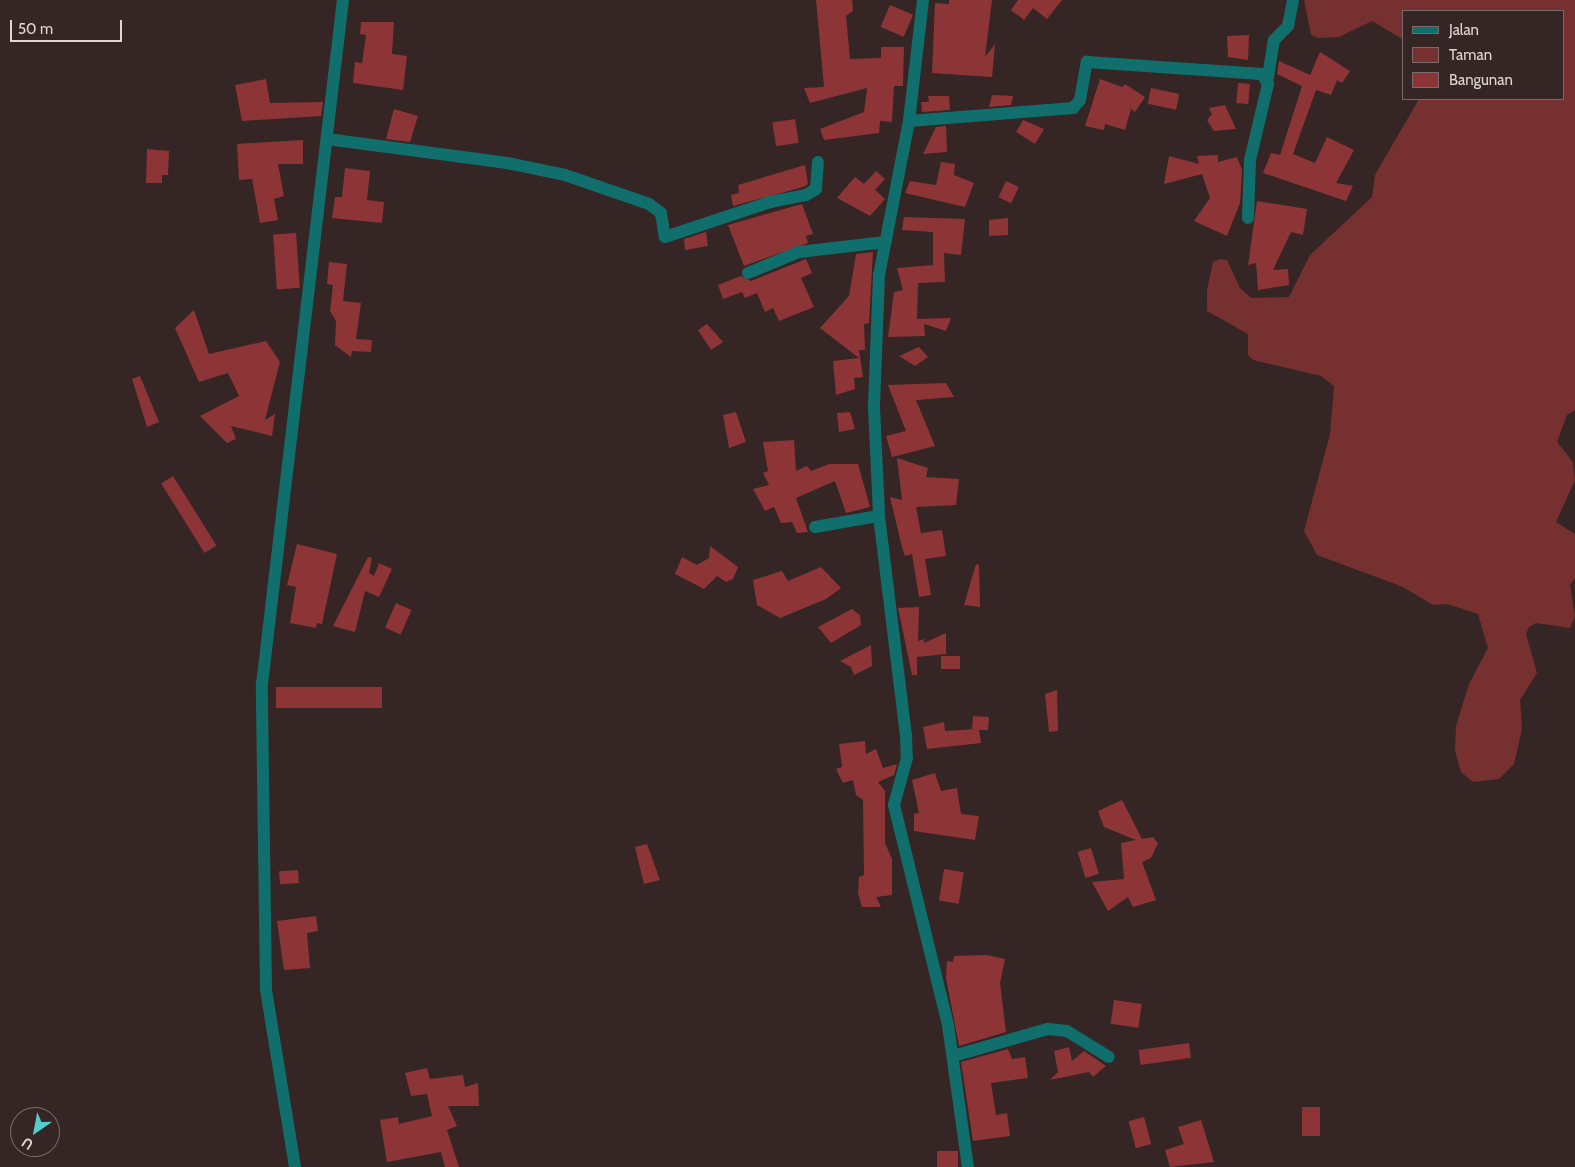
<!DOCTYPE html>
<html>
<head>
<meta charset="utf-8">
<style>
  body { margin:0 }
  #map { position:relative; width:1575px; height:1167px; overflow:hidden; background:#352524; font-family:Cabin,sans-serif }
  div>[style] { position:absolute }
  .green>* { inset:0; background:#763030 }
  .building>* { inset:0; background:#8d3536; transform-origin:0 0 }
  .minor>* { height:12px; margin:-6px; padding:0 6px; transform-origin:6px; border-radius:6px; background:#106f6d }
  span { translate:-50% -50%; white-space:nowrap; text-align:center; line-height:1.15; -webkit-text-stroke:5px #352524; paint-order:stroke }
  .legend { position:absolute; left:1402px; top:10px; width:162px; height:90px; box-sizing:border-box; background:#352524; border:1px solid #7a6c6b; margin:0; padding:6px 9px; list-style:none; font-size:15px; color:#e1d6d5 }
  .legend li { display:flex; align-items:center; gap:10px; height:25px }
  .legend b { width:25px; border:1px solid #7a6c6b }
  .north { position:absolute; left:10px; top:1107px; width:50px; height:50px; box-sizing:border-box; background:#352524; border:1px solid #7a6c6b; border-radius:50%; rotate:213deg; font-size:14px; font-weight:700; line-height:20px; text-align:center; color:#e1d6d5 }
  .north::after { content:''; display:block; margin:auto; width:18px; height:22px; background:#53cdc9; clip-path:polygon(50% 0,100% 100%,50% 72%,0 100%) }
  .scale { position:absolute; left:10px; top:20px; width:112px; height:22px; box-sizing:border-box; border:2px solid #e1d6d5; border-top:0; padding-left:6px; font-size:15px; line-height:18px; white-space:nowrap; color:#e1d6d5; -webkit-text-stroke:4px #352524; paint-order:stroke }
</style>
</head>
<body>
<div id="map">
  <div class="green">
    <i style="clip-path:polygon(1304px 0,1575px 0,1575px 410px,1567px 415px,1557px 442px,1573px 462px,1575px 480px,1556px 522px,1575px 534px,1575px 578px,1570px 585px,1575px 616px,1570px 628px,1536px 623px,1529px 627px,1526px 634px,1537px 673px,1520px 700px,1522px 729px,1514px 764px,1499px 779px,1473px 782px,1461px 772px,1455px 751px,1456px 726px,1469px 684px,1488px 648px,1478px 614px,1447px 604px,1433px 605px,1403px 587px,1317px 555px,1304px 531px,1330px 434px,1334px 386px,1321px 376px,1253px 360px,1248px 355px,1248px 334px,1207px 311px,1207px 290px,1213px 262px,1220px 259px,1227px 260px,1240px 288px,1251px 298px,1289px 297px,1310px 255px,1372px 197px,1375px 175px,1419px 99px,1564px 99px,1564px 11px,1404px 11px,1404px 40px,1372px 21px,1339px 37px,1318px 38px,1311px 35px)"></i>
  </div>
  <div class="building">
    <i style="clip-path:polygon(816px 0,852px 0,853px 11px,846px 16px,850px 59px,881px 58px,881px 47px,904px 47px,903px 86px,894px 86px,892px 122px,880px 121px,879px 133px,824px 140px,820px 129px,864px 112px,867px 88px,810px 103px,804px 88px,824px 87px)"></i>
    <i style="clip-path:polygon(949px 0,992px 0,985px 57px,995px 44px,992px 77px,932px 73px,935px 3px,949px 4px)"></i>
    <i style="clip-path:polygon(1018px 0,1062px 0,1047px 19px,1033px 8px,1024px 20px,1011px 10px)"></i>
    <i style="left:890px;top:5px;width:25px;height:24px;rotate:23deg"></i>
    <i style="clip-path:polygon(361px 22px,394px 22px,392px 54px,407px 56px,403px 90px,353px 83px,355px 62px,362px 63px,366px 35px,360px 34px)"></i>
    <i style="clip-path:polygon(1249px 35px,1248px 60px,1228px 57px,1227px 36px)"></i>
    <i style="clip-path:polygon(1320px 52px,1350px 71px,1342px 83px,1337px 80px,1331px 95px,1316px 90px,1293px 154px,1315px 163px,1327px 137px,1354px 150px,1336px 183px,1353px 186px,1346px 201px,1263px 173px,1271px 153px,1280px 155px,1302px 86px,1277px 74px,1279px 61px,1310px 75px)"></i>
    <i style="clip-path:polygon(266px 79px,270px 103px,323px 102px,321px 116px,242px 121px,235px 85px)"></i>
    <i style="clip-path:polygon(1100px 79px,1122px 87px,1125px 84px,1145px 97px,1135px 112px,1131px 109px,1125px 130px,1105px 124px,1104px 130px,1085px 126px)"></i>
    <i style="left:1238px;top:83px;width:12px;height:20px;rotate:5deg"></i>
    <i style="left:1151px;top:88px;width:29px;height:16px;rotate:12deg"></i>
    <i style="clip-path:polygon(992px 95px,1013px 96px,1011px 105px,989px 107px)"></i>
    <i style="clip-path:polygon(928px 96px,949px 96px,950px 110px,922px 112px,921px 102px,929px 102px)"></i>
    <i style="clip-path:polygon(1225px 105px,1236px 129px,1214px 131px,1207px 120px,1212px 114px,1209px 108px)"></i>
    <i style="clip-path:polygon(394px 109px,418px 116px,410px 142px,386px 139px)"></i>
    <i style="left:795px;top:119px;width:24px;height:23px;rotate:81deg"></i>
    <i style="clip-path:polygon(1023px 120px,1044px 129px,1035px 144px,1016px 132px)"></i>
    <i style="clip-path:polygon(946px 126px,947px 152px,923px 154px,936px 127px)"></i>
    <i style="clip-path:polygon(303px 140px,303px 164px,278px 164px,284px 196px,274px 199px,278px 220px,260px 223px,252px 179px,239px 180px,237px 144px)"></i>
    <i style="clip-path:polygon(147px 149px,169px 151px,168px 175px,162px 175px,162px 183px,146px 183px)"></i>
    <i style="clip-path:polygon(1218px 155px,1218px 162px,1237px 157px,1242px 170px,1240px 203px,1227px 236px,1194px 221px,1210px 198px,1202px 174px,1164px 184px,1169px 156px,1199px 164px,1197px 156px)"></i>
    <i style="clip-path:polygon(941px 162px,955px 164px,954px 175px,974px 183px,965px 207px,905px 193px,910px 181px,936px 185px)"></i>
    <i style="clip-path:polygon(805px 165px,808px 184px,803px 187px,733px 206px,731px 195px,739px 193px,738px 185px)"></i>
    <i style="clip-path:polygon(345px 168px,370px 171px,367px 200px,384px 202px,382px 223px,332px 218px,335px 197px,342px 197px)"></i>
    <i style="clip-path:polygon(876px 171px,885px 179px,875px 190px,885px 199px,870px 216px,837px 198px,855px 177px,864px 184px)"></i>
    <i style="left:1006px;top:181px;width:14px;height:18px;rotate:25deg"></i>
    <i style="clip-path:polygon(1257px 201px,1307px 209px,1303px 235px,1291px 232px,1273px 270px,1288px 269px,1289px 285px,1258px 290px,1256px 263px,1248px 265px)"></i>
    <i style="clip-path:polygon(802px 204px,813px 234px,806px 236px,808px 243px,744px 266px,728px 225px)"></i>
    <i style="clip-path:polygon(904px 217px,965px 219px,961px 255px,944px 253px,945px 282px,918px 283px,917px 319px,951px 318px,946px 331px,924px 324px,925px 336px,888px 337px,894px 292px,903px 290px,897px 268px,933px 265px,933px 232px,902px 230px)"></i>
    <i style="clip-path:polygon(1008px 218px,1008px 235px,989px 236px,989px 220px)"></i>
    <i style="clip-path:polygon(706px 232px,708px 246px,685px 250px,684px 239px)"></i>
    <i style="left:296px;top:233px;width:55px;height:23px;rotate:86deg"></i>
    <i style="clip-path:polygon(873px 252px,869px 323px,864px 324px,865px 350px,859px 350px,863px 377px,854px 378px,855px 389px,836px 395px,833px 361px,859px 358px,820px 328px,849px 296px,856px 254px)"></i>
    <i style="clip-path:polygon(806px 259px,812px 273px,801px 278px,814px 307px,779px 321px,773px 308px,765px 312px,757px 293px,745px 298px,742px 292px,723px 299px,718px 285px,741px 276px,751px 281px)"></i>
    <i style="clip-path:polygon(329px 262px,347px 264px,343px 301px,361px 303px,356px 339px,372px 340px,371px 352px,352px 351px,351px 357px,335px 345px,336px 321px,330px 311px,333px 285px,327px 284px)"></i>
    <i style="clip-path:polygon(194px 310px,209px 354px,266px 341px,280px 362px,265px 420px,275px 414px,272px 436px,231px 426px,236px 439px,227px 443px,200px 416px,239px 396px,228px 373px,199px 382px,175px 328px)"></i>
    <i style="clip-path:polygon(707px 324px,723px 342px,711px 350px,698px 330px)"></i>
    <i style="clip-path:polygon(919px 347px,928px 357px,915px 366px,899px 356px)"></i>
    <i style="clip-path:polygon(140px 376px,159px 422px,147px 427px,132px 379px)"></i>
    <i style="clip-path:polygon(946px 383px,954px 397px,916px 400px,935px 446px,892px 457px,886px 436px,906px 431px,888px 385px)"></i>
    <i style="clip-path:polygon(736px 412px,746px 442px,729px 448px,723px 415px)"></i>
    <i style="clip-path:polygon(850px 412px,855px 429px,839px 432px,837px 413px)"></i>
    <i style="clip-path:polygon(794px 440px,796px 471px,807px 466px,811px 471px,829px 464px,858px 464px,870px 507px,846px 513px,835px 481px,796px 498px,808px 532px,797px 533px,792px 522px,781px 523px,774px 507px,765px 511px,753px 489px,769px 485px,763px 473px,768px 471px,763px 442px)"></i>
    <i style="clip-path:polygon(897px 458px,928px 468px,926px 477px,959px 479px,956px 505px,916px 507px,921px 533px,942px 530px,946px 556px,925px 559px,931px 595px,919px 597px,912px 554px,905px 556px,902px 547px,890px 497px,902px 500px)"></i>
    <i style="left:173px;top:476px;width:82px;height:14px;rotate:58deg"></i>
    <i style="clip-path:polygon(297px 544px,337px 554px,322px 624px,317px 623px,316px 628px,290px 623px,296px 587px,287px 585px)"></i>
    <i style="clip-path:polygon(710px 546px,738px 567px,733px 579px,726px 582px,717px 576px,704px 589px,675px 574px,682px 557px,697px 565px,709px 558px)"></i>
    <i style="clip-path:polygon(368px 557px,372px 558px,369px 573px,374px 576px,379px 563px,392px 569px,379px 597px,365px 591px,355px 632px,333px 626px)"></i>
    <i style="clip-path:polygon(976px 564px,979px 565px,980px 607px,964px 605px)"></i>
    <i style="clip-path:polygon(821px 567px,841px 588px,826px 599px,780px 618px,757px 605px,753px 580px,782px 571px,788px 581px)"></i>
    <i style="left:396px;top:603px;width:17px;height:27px;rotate:24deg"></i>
    <i style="clip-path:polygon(919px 607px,918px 641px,924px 639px,924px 643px,946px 633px,946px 654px,917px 657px,917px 675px,912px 675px,898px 608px)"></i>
    <i style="clip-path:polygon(852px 609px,860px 615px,861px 625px,831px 643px,818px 627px)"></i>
    <i style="clip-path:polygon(871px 645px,872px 666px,854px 675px,851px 667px,840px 661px)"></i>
    <i style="left:960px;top:656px;width:13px;height:19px;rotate:90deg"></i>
    <i style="left:276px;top:687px;width:106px;height:21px"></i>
    <i style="clip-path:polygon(1057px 690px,1058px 731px,1049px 732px,1045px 694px)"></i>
    <i style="clip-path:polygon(973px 716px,989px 717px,988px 730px,979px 730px,981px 743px,927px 749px,923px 727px,944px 722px,945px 731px,977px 729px,972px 729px)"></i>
    <i style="clip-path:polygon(865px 741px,866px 754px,876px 749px,883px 768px,897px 764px,894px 775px,878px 782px,885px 791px,885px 843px,892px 859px,892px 895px,876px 897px,881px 907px,862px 907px,858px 893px,859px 877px,864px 875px,863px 800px,856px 795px,853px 780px,843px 783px,836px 769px,842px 767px,839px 744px)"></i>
    <i style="clip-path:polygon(935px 773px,941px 791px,957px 788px,961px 814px,979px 816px,975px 840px,914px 831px,914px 814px,919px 813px,912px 780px)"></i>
    <i style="clip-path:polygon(1122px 800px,1142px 839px,1153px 837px,1158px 843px,1151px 858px,1142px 862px,1156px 900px,1133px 907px,1128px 897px,1108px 911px,1092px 882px,1124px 879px,1121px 843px,1136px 840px,1104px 827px,1098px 811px)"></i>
    <i style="clip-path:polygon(647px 844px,660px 880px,644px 884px,635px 847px)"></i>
    <i style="left:1091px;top:848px;width:27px;height:14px;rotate:73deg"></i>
    <i style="left:944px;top:869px;width:20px;height:32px;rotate:9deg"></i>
    <i style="left:298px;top:870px;width:13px;height:19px;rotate:86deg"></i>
    <i style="clip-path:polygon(316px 916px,318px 931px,307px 933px,310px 968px,284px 970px,277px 921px)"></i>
    <i style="clip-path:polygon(987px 955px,1005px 959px,1000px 983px,1006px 1032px,959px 1046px,946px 978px,947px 961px,953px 962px,954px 956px)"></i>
    <i style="left:1114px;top:1000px;width:28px;height:24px;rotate:8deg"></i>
    <i style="left:1189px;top:1043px;width:15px;height:51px;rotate:82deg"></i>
    <i style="clip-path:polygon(1069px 1047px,1072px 1061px,1084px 1051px,1106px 1066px,1093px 1077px,1089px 1072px,1050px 1080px,1058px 1072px,1054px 1051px)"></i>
    <i style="clip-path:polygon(1008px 1049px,1012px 1059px,1025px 1057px,1028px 1078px,991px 1083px,996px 1115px,1007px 1113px,1010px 1136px,973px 1141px,961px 1062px)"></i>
    <i style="clip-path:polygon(427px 1068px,430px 1079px,463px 1075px,465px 1087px,478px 1083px,479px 1106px,448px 1106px,457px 1126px,447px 1130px,459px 1167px,445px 1167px,441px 1152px,387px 1162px,380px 1120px,398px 1117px,399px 1124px,432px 1116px,427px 1094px,411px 1096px,405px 1073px)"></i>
    <i style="left:1302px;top:1107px;width:18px;height:29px"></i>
    <i style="left:1144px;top:1117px;width:28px;height:16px;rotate:75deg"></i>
    <i style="clip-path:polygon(1201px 1120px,1214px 1162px,1170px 1167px,1165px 1150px,1184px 1144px,1178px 1127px)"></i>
    <i style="left:937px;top:1151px;width:21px;height:16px"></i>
  </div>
  <div class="minor">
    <i style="left:923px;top:0;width:122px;rotate:96.6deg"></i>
    <i style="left:909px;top:121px;width:157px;rotate:101deg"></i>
    <i style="left:879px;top:275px;width:133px;rotate:92.2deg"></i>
    <i style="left:874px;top:408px;width:108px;rotate:87.3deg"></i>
    <i style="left:879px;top:516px;width:221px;rotate:83deg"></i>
    <i style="left:906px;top:735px;width:23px;rotate:88deg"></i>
    <i style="left:907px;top:758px;width:49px;rotate:105.5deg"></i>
    <i style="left:894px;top:805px;width:227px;rotate:76.2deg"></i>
    <i style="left:948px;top:1025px;width:143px;rotate:82deg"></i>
    <i style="left:1268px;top:77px;width:37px;rotate:-81deg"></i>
    <i style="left:1274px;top:40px;width:20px;rotate:-45deg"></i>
    <i style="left:1288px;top:26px;width:26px;rotate:-79deg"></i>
    <i style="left:909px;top:121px;width:165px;rotate:-4.5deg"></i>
    <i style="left:1073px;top:108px;width:11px;rotate:-49deg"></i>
    <i style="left:1080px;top:100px;width:39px;rotate:-80deg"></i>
    <i style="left:1087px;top:62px;width:175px;rotate:3.9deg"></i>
    <i style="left:1262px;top:74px;width:12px;rotate:59deg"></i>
    <i style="left:1268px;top:84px;width:78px;rotate:103.3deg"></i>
    <i style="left:1250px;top:160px;width:58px;rotate:92deg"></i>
    <i style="left:327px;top:139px;width:182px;rotate:7.6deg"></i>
    <i style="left:507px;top:163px;width:59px;rotate:11.7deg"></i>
    <i style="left:565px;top:175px;width:89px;rotate:19deg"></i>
    <i style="left:649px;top:204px;width:15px;rotate:37deg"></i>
    <i style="left:661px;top:213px;width:24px;rotate:81deg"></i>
    <i style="left:665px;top:237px;width:111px;rotate:-18.4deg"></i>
    <i style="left:770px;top:202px;width:37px;rotate:-11deg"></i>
    <i style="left:806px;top:195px;width:12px;rotate:-31deg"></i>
    <i style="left:816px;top:189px;width:27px;rotate:-86deg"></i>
    <i style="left:748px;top:273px;width:55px;rotate:-22.4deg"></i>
    <i style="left:799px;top:252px;width:87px;rotate:-6.6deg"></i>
    <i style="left:815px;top:527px;width:65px;rotate:-9.8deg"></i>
    <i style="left:953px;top:1056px;width:99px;rotate:-15.9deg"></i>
    <i style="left:1048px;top:1029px;width:19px;rotate:6deg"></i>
    <i style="left:1067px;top:1031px;width:49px;rotate:31.8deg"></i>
    <i style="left:295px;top:1167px;width:180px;rotate:-99.3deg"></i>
    <i style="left:266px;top:989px;width:305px;rotate:-90.8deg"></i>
    <i style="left:262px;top:684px;width:689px;rotate:-83.25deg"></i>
  </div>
  <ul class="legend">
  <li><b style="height:6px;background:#106f6d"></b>Jalan</li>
  <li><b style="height:14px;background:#763030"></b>Taman</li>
  <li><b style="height:14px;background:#8d3536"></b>Bangunan</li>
  </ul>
  <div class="north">U</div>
  <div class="scale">50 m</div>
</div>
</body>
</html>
